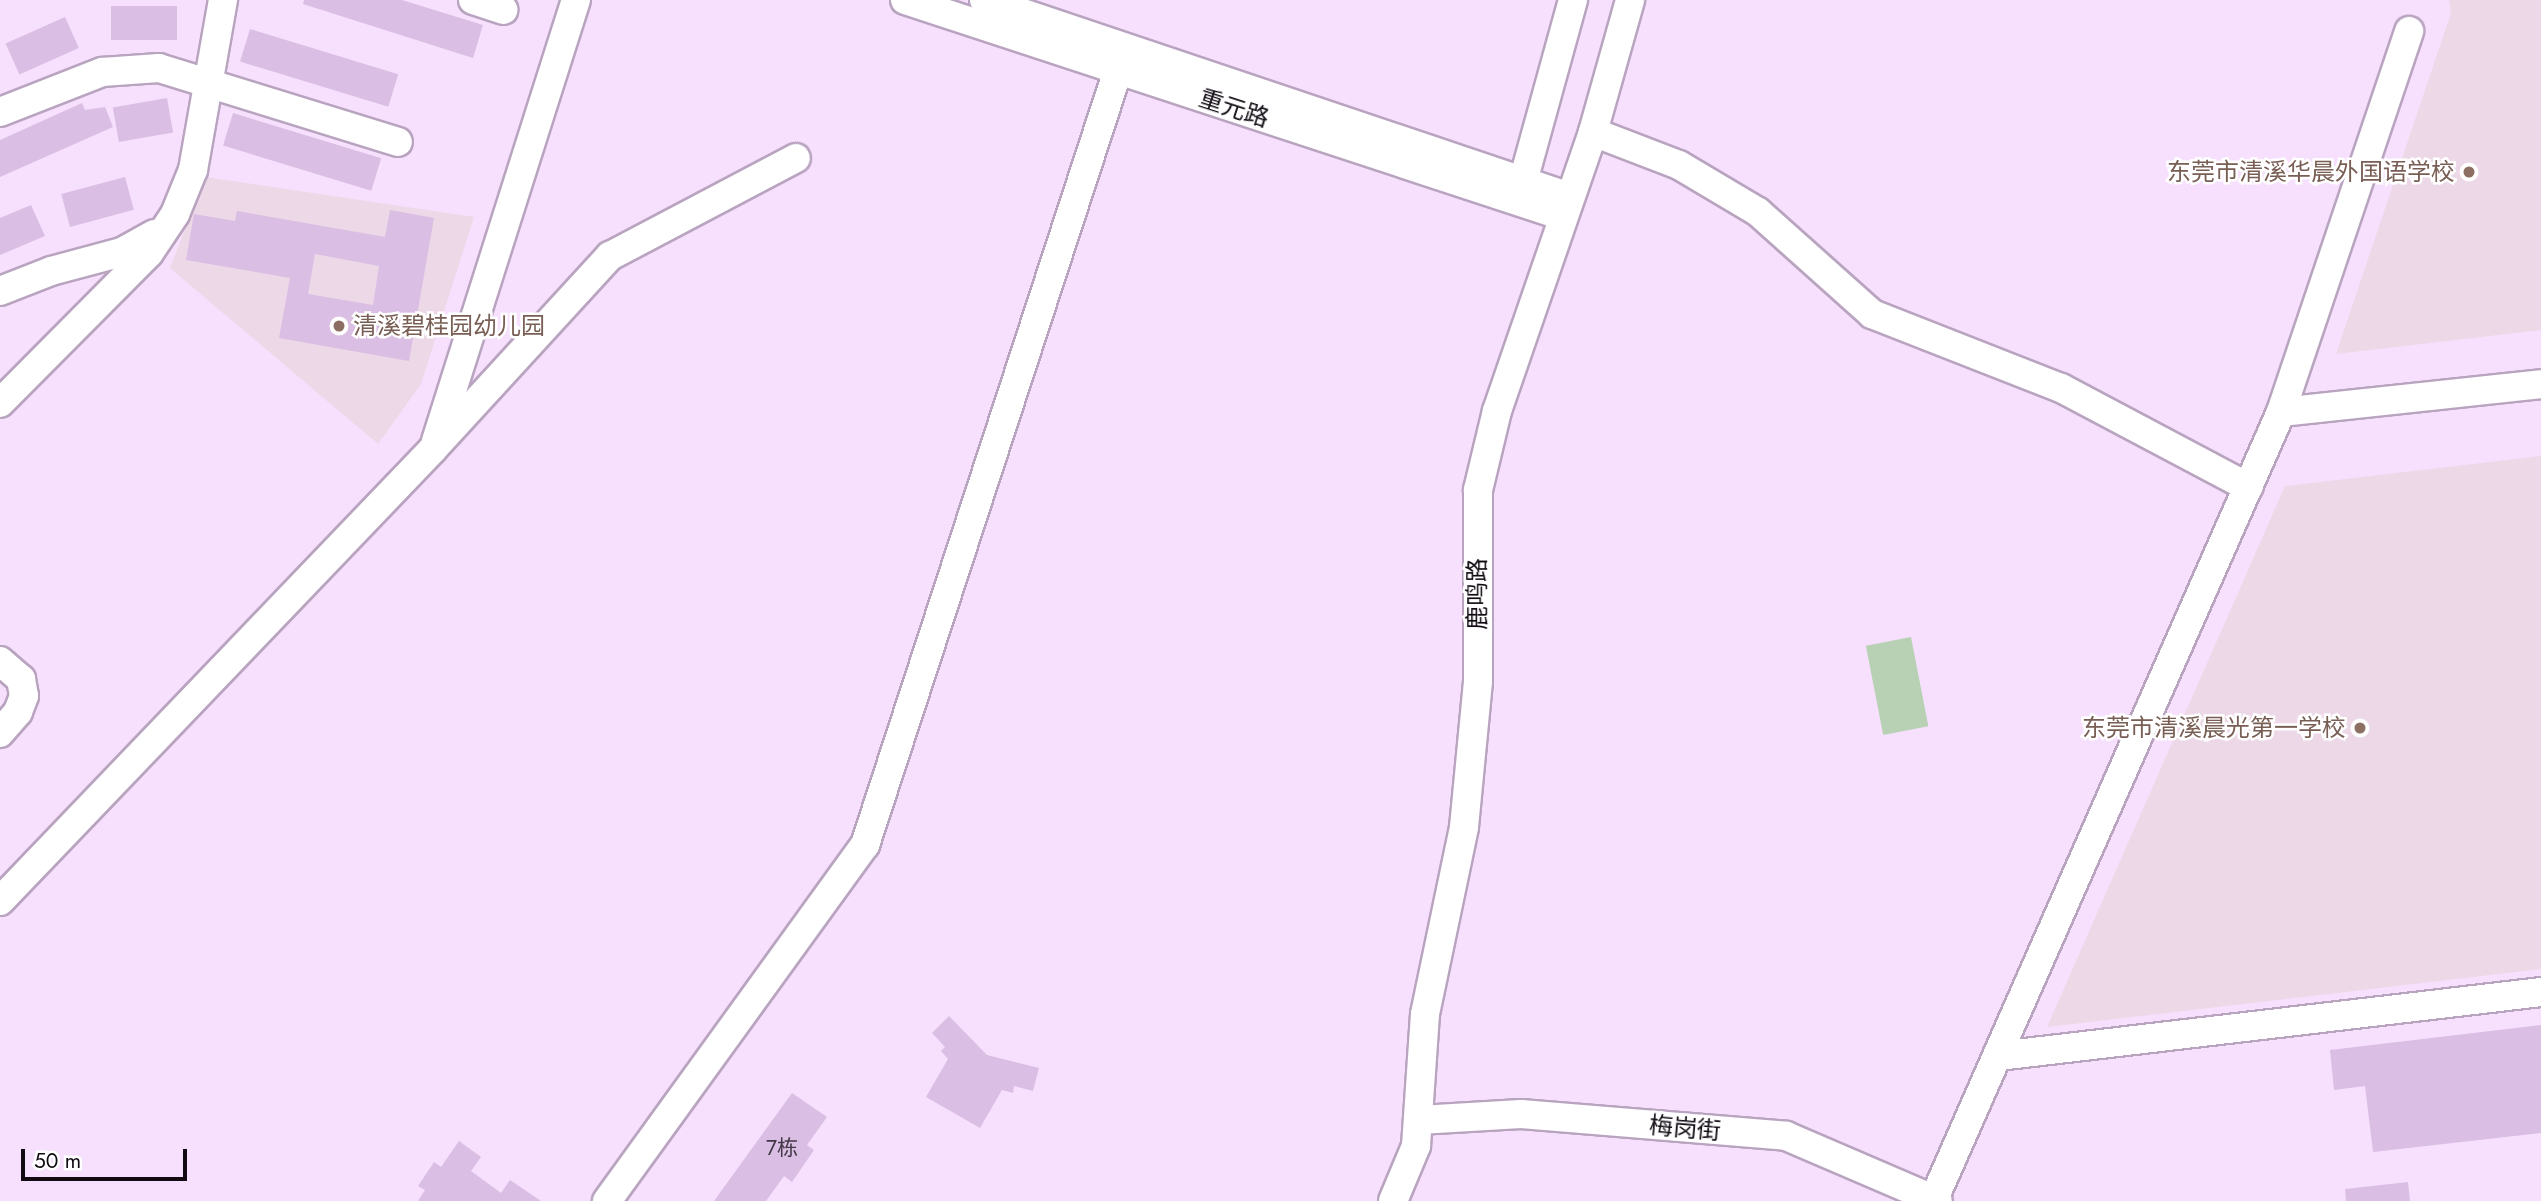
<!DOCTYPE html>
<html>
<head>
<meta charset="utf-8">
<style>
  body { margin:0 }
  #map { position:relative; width:2541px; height:1201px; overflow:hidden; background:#f6e0fd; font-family:Jost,"Noto Sans SC",sans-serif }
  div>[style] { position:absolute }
  .education>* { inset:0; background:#ecd8e7 }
  .green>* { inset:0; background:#b8d1b5; transform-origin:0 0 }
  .building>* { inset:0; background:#dabee4; transform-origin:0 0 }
  .roads { filter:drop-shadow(2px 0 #b9a4c0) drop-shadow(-2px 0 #b9a4c0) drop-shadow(0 2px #b9a4c0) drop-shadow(0 -2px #b9a4c0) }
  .minor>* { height:28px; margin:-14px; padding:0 14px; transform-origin:14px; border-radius:14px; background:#fff }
  .dots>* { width:19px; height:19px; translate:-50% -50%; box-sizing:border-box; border:4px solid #fff; border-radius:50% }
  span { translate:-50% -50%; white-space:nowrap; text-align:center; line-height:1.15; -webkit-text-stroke:5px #fff; paint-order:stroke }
  .number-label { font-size:21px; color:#433747 }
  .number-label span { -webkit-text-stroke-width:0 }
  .street-label { font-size:24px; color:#110a13 }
  .education-label { font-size:24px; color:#785e54 }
  .right { translate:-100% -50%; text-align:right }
  .left { translate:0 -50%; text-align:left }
  .scale { position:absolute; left:21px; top:1149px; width:166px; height:32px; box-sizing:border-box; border:4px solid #110a13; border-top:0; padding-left:9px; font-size:21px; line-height:24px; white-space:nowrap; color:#110a13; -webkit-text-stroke:5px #fff; paint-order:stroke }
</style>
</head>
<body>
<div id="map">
  <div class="education">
    <i style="clip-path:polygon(2449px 0,2541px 0,2541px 330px,2336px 354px,2451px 13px)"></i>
    <i style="clip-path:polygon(205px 177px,474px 217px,421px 384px,378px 444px,170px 268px)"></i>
    <i style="clip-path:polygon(2541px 456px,2541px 969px,2047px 1027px,2285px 486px)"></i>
  </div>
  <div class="green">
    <i style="left:1911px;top:637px;width:91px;height:46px;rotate:79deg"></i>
  </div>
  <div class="building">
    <i style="clip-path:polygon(304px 0,402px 0,483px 25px,473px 58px,303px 4px)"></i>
    <i style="left:177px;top:6px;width:34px;height:66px;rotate:90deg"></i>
    <i style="left:65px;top:17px;width:34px;height:65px;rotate:66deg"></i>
    <i style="left:250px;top:29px;width:155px;height:34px;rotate:17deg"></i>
    <i style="left:167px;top:98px;width:35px;height:55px;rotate:80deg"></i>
    <i style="clip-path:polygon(82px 103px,85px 110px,105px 107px,113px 127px,0 177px,0 140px)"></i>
    <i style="left:233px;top:113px;width:155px;height:34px;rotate:17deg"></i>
    <i style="left:125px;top:177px;width:34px;height:66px;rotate:75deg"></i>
    <i style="clip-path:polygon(31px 205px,45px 236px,0 255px,0 218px)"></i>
    <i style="clip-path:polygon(evenodd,390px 210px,434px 218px,409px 361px,279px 338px,290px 278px,186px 260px,194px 214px,235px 221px,237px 211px,385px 237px,390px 210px,315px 254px,379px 266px,373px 305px,308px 294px,315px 254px)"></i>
    <i style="clip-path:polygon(949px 1016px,987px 1055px,1039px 1068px,1033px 1091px,1014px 1086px,1013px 1093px,1002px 1090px,980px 1128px,926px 1097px,948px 1059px,941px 1051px,945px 1047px,932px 1033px)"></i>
    <i style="clip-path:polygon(2541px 1025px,2541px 1133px,2373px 1152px,2365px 1086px,2334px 1090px,2330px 1050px)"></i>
    <i style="clip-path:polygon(792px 1093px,827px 1117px,807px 1145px,814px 1150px,792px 1182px,784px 1176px,766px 1201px,714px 1201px)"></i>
    <i style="clip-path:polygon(459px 1141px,481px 1157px,471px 1171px,501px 1193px,510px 1180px,541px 1201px,418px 1201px,425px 1190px,418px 1186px,434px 1162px,441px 1167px)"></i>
    <i style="clip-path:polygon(2408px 1182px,2410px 1201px,2346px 1201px,2345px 1189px)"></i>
  </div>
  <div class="roads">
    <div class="minor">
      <i style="left:473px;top:0;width:32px;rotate:18deg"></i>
      <i style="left:905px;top:0;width:693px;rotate:18.17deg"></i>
      <i style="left:984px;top:0;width:618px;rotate:18.58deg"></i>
      <i style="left:0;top:112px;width:110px;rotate:-21.4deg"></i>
      <i style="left:102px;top:72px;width:57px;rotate:-4deg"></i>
      <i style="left:159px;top:68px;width:250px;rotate:17.2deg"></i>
      <i style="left:1593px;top:132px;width:92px;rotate:21deg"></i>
      <i style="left:1679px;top:165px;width:92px;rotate:30.7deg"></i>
      <i style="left:1758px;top:212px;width:153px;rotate:41.8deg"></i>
      <i style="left:1872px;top:314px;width:203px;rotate:21.4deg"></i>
      <i style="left:2061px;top:388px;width:212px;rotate:27.9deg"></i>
      <i style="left:1519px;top:196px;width:203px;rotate:-74.6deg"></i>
      <i style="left:0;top:291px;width:55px;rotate:-21.4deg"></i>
      <i style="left:51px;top:271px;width:73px;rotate:-15deg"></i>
      <i style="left:122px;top:252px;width:37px;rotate:-29deg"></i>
      <i style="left:0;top:403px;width:211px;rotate:-45.2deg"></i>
      <i style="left:149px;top:253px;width:47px;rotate:-56.3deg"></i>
      <i style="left:175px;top:214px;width:48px;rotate:-67.8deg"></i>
      <i style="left:193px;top:170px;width:173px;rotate:-80deg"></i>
      <i style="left:2281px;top:412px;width:262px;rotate:-6.1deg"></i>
      <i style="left:436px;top:441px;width:463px;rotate:-72.4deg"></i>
      <i style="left:0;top:661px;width:28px;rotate:41deg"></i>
      <i style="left:21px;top:679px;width:17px;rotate:80deg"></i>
      <i style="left:24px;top:696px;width:17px;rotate:111deg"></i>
      <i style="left:18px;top:712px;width:28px;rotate:131deg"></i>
      <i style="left:0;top:901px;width:626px;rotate:-46.23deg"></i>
      <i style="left:433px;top:449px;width:262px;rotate:-47.5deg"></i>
      <i style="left:610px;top:256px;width:210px;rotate:-27.8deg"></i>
      <i style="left:1999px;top:1056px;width:546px;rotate:-6.73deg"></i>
      <i style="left:1419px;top:1120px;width:102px;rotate:-3.4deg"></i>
      <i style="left:1521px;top:1114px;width:266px;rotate:4.7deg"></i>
      <i style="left:1786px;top:1136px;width:165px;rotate:23.2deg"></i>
      <i style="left:607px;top:1201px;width:440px;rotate:-54.1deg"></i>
      <i style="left:865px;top:845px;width:815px;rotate:-71.92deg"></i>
      <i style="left:1393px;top:1201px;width:60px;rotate:-67.3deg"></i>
      <i style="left:1416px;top:1146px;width:132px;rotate:-86.1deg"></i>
      <i style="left:1425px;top:1014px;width:191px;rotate:-78.2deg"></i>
      <i style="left:1464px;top:827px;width:147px;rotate:-84.5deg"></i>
      <i style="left:1478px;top:681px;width:191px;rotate:-90deg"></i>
      <i style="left:1478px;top:490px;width:81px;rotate:-76.5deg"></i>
      <i style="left:1497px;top:411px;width:295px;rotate:-71deg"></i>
      <i style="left:1593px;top:132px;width:137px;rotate:-74.3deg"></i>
      <i style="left:1933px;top:1201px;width:862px;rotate:-66.2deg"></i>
      <i style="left:2281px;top:412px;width:402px;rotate:-71.4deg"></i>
    </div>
  </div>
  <div class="dots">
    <i style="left:2469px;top:172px;background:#8d6e63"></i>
    <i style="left:339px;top:326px;background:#8d6e63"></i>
    <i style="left:2360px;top:728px;background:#8d6e63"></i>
  </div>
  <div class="number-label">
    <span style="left:782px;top:1148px">7栋</span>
  </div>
  <div class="street-label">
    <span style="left:1234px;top:108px;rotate:18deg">重元路</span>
    <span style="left:1477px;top:594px;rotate:-90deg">鹿鸣路</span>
    <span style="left:1685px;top:1128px;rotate:5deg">梅岗街</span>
  </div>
  <div class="education-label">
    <span class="right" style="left:2455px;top:172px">东莞市清溪华晨外国语学校</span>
    <span class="left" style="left:353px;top:326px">清溪碧桂园幼儿园</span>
    <span class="right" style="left:2346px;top:728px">东莞市清溪晨光第一学校</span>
  </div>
  <div class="scale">50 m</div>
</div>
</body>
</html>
